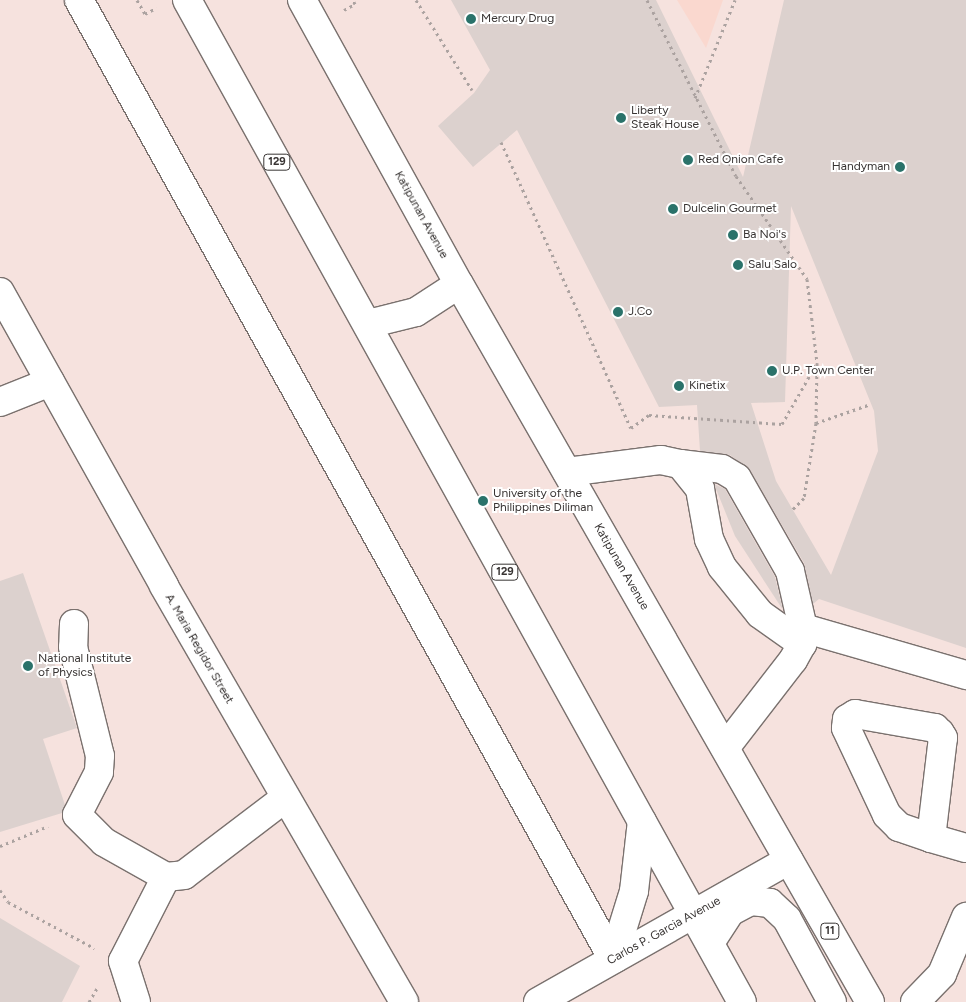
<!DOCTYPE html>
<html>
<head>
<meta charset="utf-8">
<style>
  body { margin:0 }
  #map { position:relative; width:966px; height:1002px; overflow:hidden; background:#fcf0ed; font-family:Figtree,sans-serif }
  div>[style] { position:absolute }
  .built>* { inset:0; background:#f6e2de; transform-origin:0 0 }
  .green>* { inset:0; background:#fad8cf }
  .building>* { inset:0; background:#dcd1ce }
  .path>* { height:3px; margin-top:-1.5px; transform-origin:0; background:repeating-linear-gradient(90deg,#aba2a0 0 2.5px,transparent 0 6.5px) }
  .roads { filter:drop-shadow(1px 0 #7a716e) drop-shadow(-1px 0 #7a716e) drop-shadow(0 1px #7a716e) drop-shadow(0 -1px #7a716e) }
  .minor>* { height:28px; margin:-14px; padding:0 14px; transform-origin:14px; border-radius:14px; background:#fff }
  .major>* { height:28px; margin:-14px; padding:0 14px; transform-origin:14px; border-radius:14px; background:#fff }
  .dots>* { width:14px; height:14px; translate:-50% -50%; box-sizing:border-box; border:2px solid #fff; border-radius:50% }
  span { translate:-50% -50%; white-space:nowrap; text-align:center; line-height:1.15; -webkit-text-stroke:4px #fff; paint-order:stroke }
  .shield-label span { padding:1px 4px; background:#fff; border:1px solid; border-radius:4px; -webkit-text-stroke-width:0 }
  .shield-label { font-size:11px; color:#383433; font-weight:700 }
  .poi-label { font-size:12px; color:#383433 }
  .left { translate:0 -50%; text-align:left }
  .right { translate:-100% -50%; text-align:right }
  .street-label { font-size:12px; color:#383433 }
</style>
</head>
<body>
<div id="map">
  <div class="built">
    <i style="left:0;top:0;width:966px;height:1002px"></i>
  </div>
  <div class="green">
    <i style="clip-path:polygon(677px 0,723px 0,706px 48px)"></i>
  </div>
  <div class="building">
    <i style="clip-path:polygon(evenodd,451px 0,656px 0,743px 177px,784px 0,966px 0,966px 648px,819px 599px,813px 604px,804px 563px,750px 470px,730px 455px,700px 451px,697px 405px,659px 407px,517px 130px,473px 167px,438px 126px,474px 93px,490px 70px,451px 0,791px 206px,874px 411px,878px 451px,831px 575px,776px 481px,751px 403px,785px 402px,791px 206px)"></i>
    <i style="clip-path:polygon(714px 484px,725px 489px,775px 577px,783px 610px,735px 536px)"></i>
    <i style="clip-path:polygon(23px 573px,77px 728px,43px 739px,65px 805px,62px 813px,0 832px,0 581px)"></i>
    <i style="clip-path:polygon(0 918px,80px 966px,62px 1002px,0 1002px)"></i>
  </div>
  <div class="path">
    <i style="left:137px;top:0;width:16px;rotate:60deg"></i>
    <i style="left:145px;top:14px;width:13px;rotate:-29deg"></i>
    <i style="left:416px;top:0;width:106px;rotate:58.1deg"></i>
    <i style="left:647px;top:0;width:197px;rotate:63.2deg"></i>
    <i style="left:736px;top:176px;width:125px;rotate:55.4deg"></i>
    <i style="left:807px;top:279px;width:85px;rotate:83.2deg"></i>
    <i style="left:817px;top:363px;width:60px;rotate:91deg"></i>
    <i style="left:816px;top:423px;width:76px;rotate:99.1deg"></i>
    <i style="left:804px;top:498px;width:16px;rotate:135deg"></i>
    <i style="left:344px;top:10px;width:13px;rotate:-29deg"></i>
    <i style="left:355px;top:4px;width:4px;rotate:-117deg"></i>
    <i style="left:695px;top:98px;width:106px;rotate:-67.8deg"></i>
    <i style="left:501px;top:142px;width:314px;rotate:65.6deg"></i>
    <i style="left:631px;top:428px;width:22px;rotate:-36deg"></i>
    <i style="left:649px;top:415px;width:133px;rotate:3.9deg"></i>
    <i style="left:782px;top:424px;width:70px;rotate:-60.2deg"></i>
    <i style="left:816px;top:423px;width:58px;rotate:-19.1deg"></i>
    <i style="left:0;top:846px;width:52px;rotate:-22.6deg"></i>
    <i style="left:0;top:890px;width:14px;rotate:56deg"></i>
    <i style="left:8px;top:902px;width:98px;rotate:28.1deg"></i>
    <i style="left:89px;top:1002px;width:16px;rotate:-60deg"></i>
  </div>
  <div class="roads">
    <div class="minor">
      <i style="left:79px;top:0;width:1098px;rotate:60.89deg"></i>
      <i style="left:0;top:292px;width:337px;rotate:60.8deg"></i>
      <i style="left:164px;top:586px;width:480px;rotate:60deg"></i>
      <i style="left:0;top:402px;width:54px;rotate:-21.8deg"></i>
      <i style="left:680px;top:464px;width:42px;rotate:6.8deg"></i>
      <i style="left:722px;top:469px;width:17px;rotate:31deg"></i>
      <i style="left:737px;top:478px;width:107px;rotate:60.3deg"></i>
      <i style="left:790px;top:571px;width:58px;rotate:77.2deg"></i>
      <i style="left:803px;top:628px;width:16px;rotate:94deg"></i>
      <i style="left:802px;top:644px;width:18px;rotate:119deg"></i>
      <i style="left:793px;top:660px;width:111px;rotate:127.7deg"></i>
      <i style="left:567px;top:472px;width:95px;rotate:-7.3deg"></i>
      <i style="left:661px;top:460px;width:19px;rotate:12deg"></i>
      <i style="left:680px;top:464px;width:32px;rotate:51deg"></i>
      <i style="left:700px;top:489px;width:51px;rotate:79.8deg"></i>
      <i style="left:709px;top:539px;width:31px;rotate:65deg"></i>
      <i style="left:722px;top:567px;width:60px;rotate:51deg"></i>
      <i style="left:760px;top:614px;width:52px;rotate:35.5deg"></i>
      <i style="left:74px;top:624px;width:23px;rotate:92deg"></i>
      <i style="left:73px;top:647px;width:112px;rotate:76.1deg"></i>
      <i style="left:100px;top:756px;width:16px;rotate:94deg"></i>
      <i style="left:99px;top:772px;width:48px;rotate:117.1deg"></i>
      <i style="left:77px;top:815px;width:38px;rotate:45deg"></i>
      <i style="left:104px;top:842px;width:71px;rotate:29.4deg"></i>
      <i style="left:166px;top:877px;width:18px;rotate:-6deg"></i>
      <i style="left:184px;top:875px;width:127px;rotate:-37.3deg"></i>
      <i style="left:803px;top:628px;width:170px;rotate:16.1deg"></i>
      <i style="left:931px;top:838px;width:101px;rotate:-83.2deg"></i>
      <i style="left:943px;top:738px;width:6px;rotate:-121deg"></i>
      <i style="left:940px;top:733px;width:7px;rotate:-135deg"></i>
      <i style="left:935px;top:728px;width:81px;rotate:-170.1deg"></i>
      <i style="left:855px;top:714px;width:9px;rotate:148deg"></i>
      <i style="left:847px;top:719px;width:9px;rotate:96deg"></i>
      <i style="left:846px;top:728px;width:96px;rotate:64.8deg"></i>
      <i style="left:887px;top:815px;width:17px;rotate:45deg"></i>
      <i style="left:899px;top:827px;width:34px;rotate:19deg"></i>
      <i style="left:931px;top:838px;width:36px;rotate:16deg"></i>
      <i style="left:136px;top:1002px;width:43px;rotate:-107.6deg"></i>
      <i style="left:123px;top:961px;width:94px;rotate:-62.9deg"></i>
      <i style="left:915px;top:1002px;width:39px;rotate:-46deg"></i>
      <i style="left:942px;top:974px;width:62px;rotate:-67.2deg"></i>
    </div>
    <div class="major">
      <i style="left:187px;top:0;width:1145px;rotate:61.02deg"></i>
      <i style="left:302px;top:0;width:325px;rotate:61.1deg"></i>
      <i style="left:459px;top:284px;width:827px;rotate:60.21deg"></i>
      <i style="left:368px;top:324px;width:49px;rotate:-14deg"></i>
      <i style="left:416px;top:312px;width:51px;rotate:-33.1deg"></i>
      <i style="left:710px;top:943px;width:37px;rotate:-57deg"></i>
      <i style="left:730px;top:912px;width:24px;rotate:-28deg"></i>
      <i style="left:751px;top:901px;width:19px;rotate:6deg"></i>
      <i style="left:770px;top:903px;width:23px;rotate:43deg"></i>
      <i style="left:787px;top:919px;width:94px;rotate:61.5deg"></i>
      <i style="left:613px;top:959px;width:71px;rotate:-72.8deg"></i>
      <i style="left:634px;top:891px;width:70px;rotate:-83.5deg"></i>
      <i style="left:538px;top:1002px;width:288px;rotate:-29.5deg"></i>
    </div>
  </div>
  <div class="dots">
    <i style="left:471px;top:19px;background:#2a726a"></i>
    <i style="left:621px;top:118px;background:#2a726a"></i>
    <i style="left:688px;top:160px;background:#2a726a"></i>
    <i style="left:900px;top:167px;background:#2a726a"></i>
    <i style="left:673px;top:209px;background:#2a726a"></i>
    <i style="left:733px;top:235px;background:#2a726a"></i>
    <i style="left:738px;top:265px;background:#2a726a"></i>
    <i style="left:618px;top:312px;background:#2a726a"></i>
    <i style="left:772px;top:371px;background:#2a726a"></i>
    <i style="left:679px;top:386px;background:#2a726a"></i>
    <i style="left:483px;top:501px;background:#2a726a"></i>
    <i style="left:28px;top:666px;background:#2a726a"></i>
  </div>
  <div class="shield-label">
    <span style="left:277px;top:162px">129</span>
    <span style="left:505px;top:572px">129</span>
    <span style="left:830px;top:931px">11</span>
  </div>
  <div class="poi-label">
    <span class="left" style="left:481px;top:19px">Mercury Drug</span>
    <span class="left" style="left:631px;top:118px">Liberty<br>Steak House</span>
    <span class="left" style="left:698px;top:160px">Red Onion Cafe</span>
    <span class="right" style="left:890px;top:167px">Handyman</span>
    <span class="left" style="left:683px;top:209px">Dulcelin Gourmet</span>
    <span class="left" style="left:743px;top:235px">Ba Noi's</span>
    <span class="left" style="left:748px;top:265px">Salu Salo</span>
    <span class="left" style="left:628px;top:312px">J.Co</span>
    <span class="left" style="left:782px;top:371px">U.P. Town Center</span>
    <span class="left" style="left:689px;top:386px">Kinetix</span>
    <span class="left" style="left:493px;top:501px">University of the<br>Philippines Diliman</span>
    <span class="left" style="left:38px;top:666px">National Institute<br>of Physics</span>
  </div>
  <div class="street-label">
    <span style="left:421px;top:215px;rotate:61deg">Katipunan Avenue</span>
    <span style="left:621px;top:567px;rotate:60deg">Katipunan Avenue</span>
    <span style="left:199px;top:649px;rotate:60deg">A. Maria Regidor Street</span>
    <span style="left:664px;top:931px;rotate:-29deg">Carlos P. Garcia Avenue</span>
  </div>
</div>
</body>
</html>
